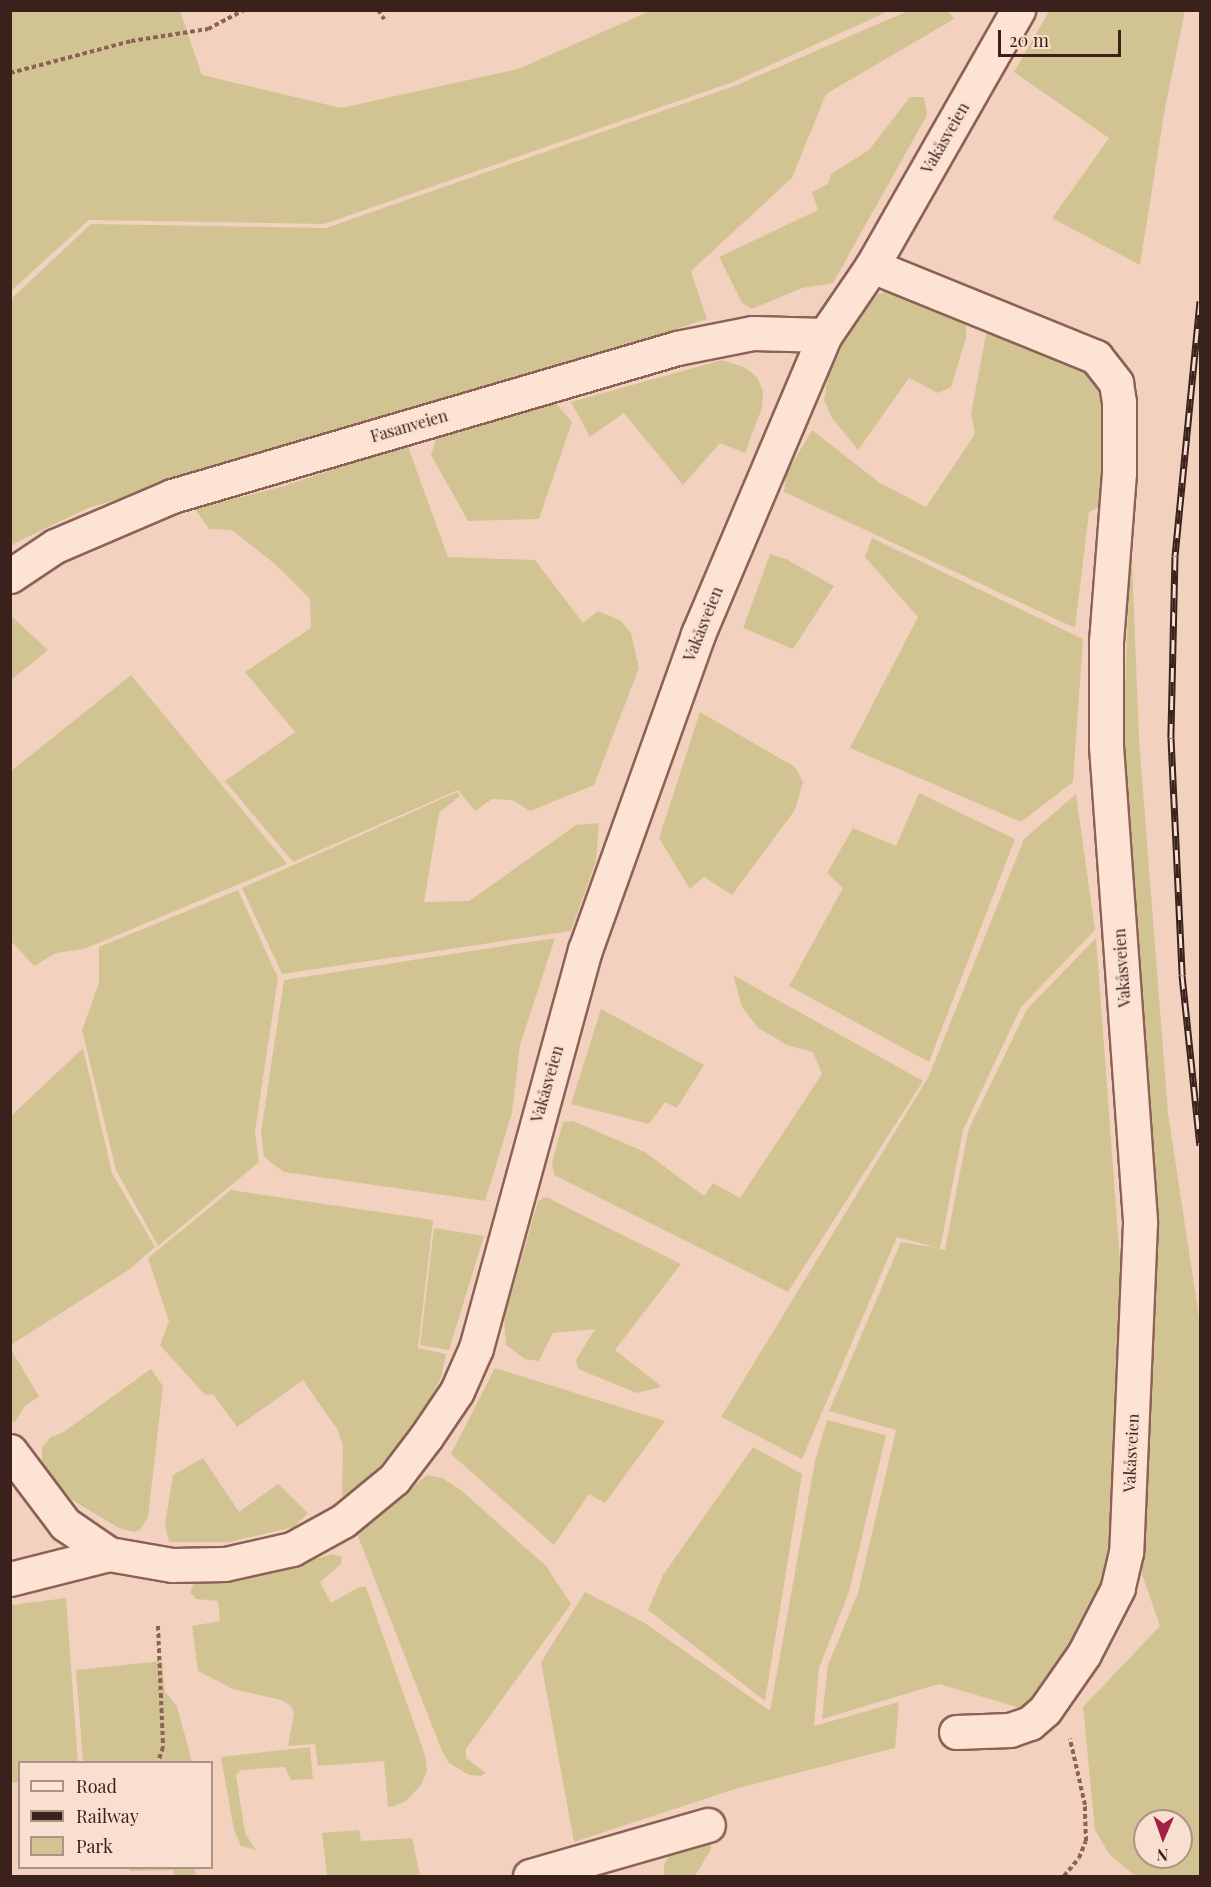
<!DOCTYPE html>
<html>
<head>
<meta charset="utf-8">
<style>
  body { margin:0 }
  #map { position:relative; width:1211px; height:1887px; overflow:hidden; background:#f2d2bf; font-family:"Playfair Display",serif }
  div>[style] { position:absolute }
  .green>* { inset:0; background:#d1c492 }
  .path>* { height:4px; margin-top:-2px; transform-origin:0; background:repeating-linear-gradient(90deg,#8d6155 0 4.5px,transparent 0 7.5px) }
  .roads { filter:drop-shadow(2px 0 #8d6155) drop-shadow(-2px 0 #8d6155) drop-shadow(0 2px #8d6155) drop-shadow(0 -2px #8d6155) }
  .minor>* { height:33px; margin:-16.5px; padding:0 16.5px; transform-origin:16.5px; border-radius:16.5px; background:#fce3d3 }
  .rail>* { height:7px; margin-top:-3.5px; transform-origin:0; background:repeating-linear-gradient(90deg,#f9dfcf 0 14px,#3b211b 0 28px); box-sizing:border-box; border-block:2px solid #3b211b }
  span { translate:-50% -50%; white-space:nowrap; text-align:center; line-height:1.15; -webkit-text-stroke:4.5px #f9dfcf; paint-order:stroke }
  .street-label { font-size:16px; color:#3b211b }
  .frame { position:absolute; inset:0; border:12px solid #3b211b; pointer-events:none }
  .legend { position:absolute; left:18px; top:1761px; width:195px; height:108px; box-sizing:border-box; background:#f9dfcf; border:2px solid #ad9387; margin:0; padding:8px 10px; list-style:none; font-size:18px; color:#3b211b }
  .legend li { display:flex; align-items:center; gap:12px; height:30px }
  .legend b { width:30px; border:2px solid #ad9387 }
  .north { position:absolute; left:1133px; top:1809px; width:60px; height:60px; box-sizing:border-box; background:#f9dfcf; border:2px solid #ad9387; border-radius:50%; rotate:182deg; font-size:16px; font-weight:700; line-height:24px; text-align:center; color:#3b211b }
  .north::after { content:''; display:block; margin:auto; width:21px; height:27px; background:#a1204a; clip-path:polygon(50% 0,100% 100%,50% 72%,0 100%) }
  .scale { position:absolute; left:998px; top:30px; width:123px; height:27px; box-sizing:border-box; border:3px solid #3b211b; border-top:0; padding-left:8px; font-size:18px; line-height:21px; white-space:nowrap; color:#3b211b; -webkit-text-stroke:4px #f9dfcf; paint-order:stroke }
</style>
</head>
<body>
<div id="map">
  <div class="green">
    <i style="clip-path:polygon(11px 10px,180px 11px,202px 75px,341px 108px,518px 69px,650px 11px,889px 11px,733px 82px,324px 224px,89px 220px,11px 291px)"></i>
    <i style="clip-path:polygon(908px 11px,948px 11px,954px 19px,826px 94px,792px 178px,691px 271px,707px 319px,491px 389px,88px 508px,11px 545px,11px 299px,91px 224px,326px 228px,737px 85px)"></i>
    <i style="clip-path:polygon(1049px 11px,1185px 11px,1165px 108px,1140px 265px,1052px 218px,1109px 138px,1014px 72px)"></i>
    <i style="clip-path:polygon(910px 97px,924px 97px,927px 115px,833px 283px,802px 288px,752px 309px,742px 303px,719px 257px,818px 210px,812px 192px,828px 184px,831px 174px,869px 150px)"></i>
    <i style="clip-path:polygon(892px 289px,966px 321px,966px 338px,951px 387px,938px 393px,909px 378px,858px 450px,832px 418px,824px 400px,828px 376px,855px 319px,874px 296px)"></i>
    <i style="clip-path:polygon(987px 329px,1074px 356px,1107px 392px,1103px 505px,1089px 512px,1075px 628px,784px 492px,786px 474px,812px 430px,880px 483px,926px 507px,975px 434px,971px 414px)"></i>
    <i style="clip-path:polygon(722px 360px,744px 367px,757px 377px,763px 391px,762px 408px,745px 453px,720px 443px,683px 485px,624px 413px,590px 437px,571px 402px)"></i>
    <i style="clip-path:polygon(553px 400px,572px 422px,539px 519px,468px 521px,431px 455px,436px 439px)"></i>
    <i style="clip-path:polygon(407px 444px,448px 557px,535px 560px,583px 623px,598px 611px,621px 621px,631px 633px,639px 668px,594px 785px,530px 811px,512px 800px,492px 799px,475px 811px,458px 790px,293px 862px,225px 781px,295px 732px,245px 672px,311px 628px,310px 599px,275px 564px,232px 530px,209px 529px,195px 509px,284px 486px)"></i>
    <i style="clip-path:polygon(evenodd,1131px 535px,1139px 739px,1168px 1113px,1200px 1324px,1200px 1876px,1135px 1876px,1109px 1854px,1095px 1830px,1083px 1707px,1160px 1626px,1142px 1574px,1148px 1115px,1123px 740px,1131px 535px,1145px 1821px,1181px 1821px,1181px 1857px,1145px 1857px,1145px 1821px)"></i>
    <i style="clip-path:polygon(872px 538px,1083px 639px,1073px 782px,1021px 822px,850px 748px,918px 617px,865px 557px)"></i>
    <i style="clip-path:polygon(770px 554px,786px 559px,834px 586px,793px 649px,743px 628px)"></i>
    <i style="clip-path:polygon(11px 616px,48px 650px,11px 680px,10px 680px)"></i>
    <i style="clip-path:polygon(131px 675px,287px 864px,84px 949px,56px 953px,34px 966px,11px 941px,11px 771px)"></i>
    <i style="clip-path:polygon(700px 712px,795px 767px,803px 782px,795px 810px,732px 895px,704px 877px,690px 889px,659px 838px)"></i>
    <i style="clip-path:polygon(457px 792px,460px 796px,439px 813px,424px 902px,469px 901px,576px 825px,599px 823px,596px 861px,571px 931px,282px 974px,242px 888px)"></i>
    <i style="clip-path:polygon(919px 793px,1015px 839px,929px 1062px,789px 986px,843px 888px,827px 873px,853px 828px,896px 846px)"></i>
    <i style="clip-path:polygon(1076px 794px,1095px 930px,1021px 1007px,963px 1130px,940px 1249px,945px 1250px,968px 1131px,1027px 1009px,1096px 938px,1125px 1328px,1122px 1414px,1105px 1574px,1054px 1718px,939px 1684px,822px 1719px,828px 1665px,858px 1593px,896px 1430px,829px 1411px,901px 1242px,938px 1248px,897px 1237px,802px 1459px,721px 1417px,929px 1076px,1024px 839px)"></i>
    <i style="clip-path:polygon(238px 890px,278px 978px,255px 1132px,259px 1162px,158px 1246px,116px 1170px,82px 1030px,99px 983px,99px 947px)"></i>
    <i style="clip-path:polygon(555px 938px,520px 1045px,512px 1113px,485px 1201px,284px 1172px,264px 1157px,261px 1132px,284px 980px)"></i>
    <i style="clip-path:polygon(733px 975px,923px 1081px,788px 1292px,554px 1175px,552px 1163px,563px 1122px,573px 1121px,645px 1152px,704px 1196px,713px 1183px,740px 1198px,822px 1074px,813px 1052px,787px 1045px,758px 1028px,742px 1007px)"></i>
    <i style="clip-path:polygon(601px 1009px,704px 1065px,677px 1108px,665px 1102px,649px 1124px,571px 1104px)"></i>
    <i style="clip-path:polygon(83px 1048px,112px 1173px,155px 1247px,130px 1269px,11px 1345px,11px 1116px)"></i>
    <i style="clip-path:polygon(231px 1190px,433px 1220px,418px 1348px,446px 1354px,441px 1377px,429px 1404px,388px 1457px,365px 1482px,342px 1497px,343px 1445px,337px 1429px,303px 1380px,237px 1427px,213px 1394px,205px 1395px,160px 1345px,169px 1321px,148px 1258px)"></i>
    <i style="clip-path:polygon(546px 1197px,681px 1264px,615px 1350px,661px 1386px,657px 1388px,637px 1393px,578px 1369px,576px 1360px,595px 1329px,553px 1333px,539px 1361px,525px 1359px,506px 1345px,504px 1319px,538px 1201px)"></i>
    <i style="clip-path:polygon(434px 1228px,484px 1236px,449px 1350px,420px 1345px)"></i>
    <i style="clip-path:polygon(10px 1348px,39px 1396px,25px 1406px,15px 1422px,11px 1421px)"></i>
    <i style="clip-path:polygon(495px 1368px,665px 1421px,605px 1503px,589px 1494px,554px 1545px,451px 1454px)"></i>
    <i style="clip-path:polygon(151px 1369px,163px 1386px,148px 1517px,140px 1530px,134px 1532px,119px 1528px,72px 1500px,42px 1466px,42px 1447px,51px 1437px,62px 1433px)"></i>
    <i style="clip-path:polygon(827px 1420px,886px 1435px,849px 1592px,819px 1668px,814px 1726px,899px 1702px,895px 1748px,738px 1788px,574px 1842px,541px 1662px,585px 1592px,645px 1623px,770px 1711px,815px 1461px)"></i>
    <i style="clip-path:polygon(753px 1447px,802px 1474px,765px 1701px,648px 1610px,663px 1575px)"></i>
    <i style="clip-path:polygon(203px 1458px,239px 1512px,278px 1484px,308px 1513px,294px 1527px,229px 1542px,169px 1542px,165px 1525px,173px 1475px)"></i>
    <i style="clip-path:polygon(427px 1475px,442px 1478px,462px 1491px,546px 1566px,571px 1604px,466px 1749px,466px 1758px,486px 1773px,481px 1776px,469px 1775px,449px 1763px,442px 1751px,355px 1529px,380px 1515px)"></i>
    <i style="clip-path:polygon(332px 1554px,342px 1557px,341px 1564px,320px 1582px,331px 1603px,359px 1587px,366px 1587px,425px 1755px,427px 1771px,421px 1785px,406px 1801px,394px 1806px,388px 1807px,384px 1761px,318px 1766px,315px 1744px,288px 1746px,294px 1713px,291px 1706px,281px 1700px,233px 1689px,198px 1671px,192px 1626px,220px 1621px,218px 1601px,196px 1599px,190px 1592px,194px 1583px,263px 1575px)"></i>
    <i style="clip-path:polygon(66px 1598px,78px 1762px,20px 1762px,19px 1782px,11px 1783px,11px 1605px)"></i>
    <i style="clip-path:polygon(162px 1661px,165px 1692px,177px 1706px,192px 1762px,83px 1762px,76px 1670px)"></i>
    <i style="clip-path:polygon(310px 1747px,313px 1779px,291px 1780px,285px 1767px,241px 1770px,236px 1775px,245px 1833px,256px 1850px,241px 1846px,234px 1830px,221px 1757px)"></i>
    <i style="clip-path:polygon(359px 1830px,361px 1841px,412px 1838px,420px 1876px,327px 1876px,322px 1833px)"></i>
    <i style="clip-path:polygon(711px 1838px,711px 1849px,695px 1876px,664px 1876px,664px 1865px,670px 1854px)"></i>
    <i style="clip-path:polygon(129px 1868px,195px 1868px,196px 1876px,174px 1876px,173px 1870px,130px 1871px)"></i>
  </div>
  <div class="path">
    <i style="left:378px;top:10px;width:11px;rotate:56deg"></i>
    <i style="left:10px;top:73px;width:125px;rotate:-14.8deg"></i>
    <i style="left:131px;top:41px;width:78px;rotate:-8.9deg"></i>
    <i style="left:208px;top:29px;width:41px;rotate:-27.8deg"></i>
    <i style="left:158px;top:1626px;width:121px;rotate:87.6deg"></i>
    <i style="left:163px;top:1747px;width:16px;rotate:108deg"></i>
    <i style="left:1064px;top:1876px;width:23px;rotate:-50deg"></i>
    <i style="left:1079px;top:1858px;width:18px;rotate:-68deg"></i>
    <i style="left:1086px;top:1841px;width:36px;rotate:-92deg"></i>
    <i style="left:1085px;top:1805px;width:68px;rotate:-102.8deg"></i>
  </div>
  <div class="roads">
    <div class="minor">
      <i style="left:872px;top:266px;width:242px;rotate:22.1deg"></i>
      <i style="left:1096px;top:357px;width:33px;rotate:52deg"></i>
      <i style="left:1116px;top:383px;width:19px;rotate:81deg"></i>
      <i style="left:1119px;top:402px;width:71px;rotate:90deg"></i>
      <i style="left:1119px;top:473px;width:169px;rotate:94.4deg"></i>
      <i style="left:1106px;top:641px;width:105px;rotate:90deg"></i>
      <i style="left:1106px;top:746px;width:478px;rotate:85.9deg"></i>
      <i style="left:1140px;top:1223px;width:329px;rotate:92.4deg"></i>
      <i style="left:1126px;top:1552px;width:37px;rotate:103deg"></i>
      <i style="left:1118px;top:1588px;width:74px;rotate:117.3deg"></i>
      <i style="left:1084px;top:1654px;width:68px;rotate:124.9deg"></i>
      <i style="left:1045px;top:1710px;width:20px;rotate:139deg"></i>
      <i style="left:1030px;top:1723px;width:21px;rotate:161deg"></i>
      <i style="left:1010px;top:1730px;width:54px;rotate:177.9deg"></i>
      <i style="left:10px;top:576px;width:54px;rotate:-33.7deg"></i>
      <i style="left:55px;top:546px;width:127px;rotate:-23.1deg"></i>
      <i style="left:172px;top:496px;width:526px;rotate:-16.33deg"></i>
      <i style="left:677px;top:348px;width:77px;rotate:-11.2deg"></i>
      <i style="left:753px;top:333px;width:72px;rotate:1.6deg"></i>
      <i style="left:10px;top:1451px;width:91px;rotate:53deg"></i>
      <i style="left:65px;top:1524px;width:53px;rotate:34.3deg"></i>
      <i style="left:109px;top:1554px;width:64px;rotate:9.9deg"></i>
      <i style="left:172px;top:1565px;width:53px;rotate:-1.1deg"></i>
      <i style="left:225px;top:1564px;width:69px;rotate:-12.6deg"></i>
      <i style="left:292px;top:1549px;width:58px;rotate:-28.8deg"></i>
      <i style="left:343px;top:1521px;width:66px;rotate:-39.5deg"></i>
      <i style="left:394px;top:1479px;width:53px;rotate:-52.7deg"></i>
      <i style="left:426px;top:1437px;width:55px;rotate:-56deg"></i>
      <i style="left:457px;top:1391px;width:47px;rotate:-66.2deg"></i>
      <i style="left:476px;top:1348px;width:413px;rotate:-74.7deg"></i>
      <i style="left:585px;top:950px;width:336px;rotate:-70.3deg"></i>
      <i style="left:698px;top:634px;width:325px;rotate:-67deg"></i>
      <i style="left:825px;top:335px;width:83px;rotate:-55.7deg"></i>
      <i style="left:872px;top:266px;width:295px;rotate:-60.3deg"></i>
      <i style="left:10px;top:1579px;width:102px;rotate:-14.2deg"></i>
      <i style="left:530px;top:1876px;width:185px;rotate:-16deg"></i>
    </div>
  </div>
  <div class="rail">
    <i style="left:1200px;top:301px;width:256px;rotate:95.6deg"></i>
    <i style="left:1175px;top:556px;width:182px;rotate:91.3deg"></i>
    <i style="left:1171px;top:738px;width:237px;rotate:87.3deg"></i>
    <i style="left:1182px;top:975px;width:171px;rotate:84deg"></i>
  </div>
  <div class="street-label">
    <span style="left:945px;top:138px;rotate:-60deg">Vakåsveien</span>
    <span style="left:409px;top:426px;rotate:-16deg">Fasanveien</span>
    <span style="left:703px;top:624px;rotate:-68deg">Vakåsveien</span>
    <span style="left:1122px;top:968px;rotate:-94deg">Vakåsveien</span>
    <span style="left:547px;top:1084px;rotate:-74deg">Vakåsveien</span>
    <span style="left:1131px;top:1453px;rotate:-87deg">Vakåsveien</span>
  </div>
  <div class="frame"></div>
  <ul class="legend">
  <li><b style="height:8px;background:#fce3d3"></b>Road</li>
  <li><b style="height:8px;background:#3b211b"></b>Railway</li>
  <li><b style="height:16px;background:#d1c492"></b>Park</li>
  </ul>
  <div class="north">N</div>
  <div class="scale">20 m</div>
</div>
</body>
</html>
